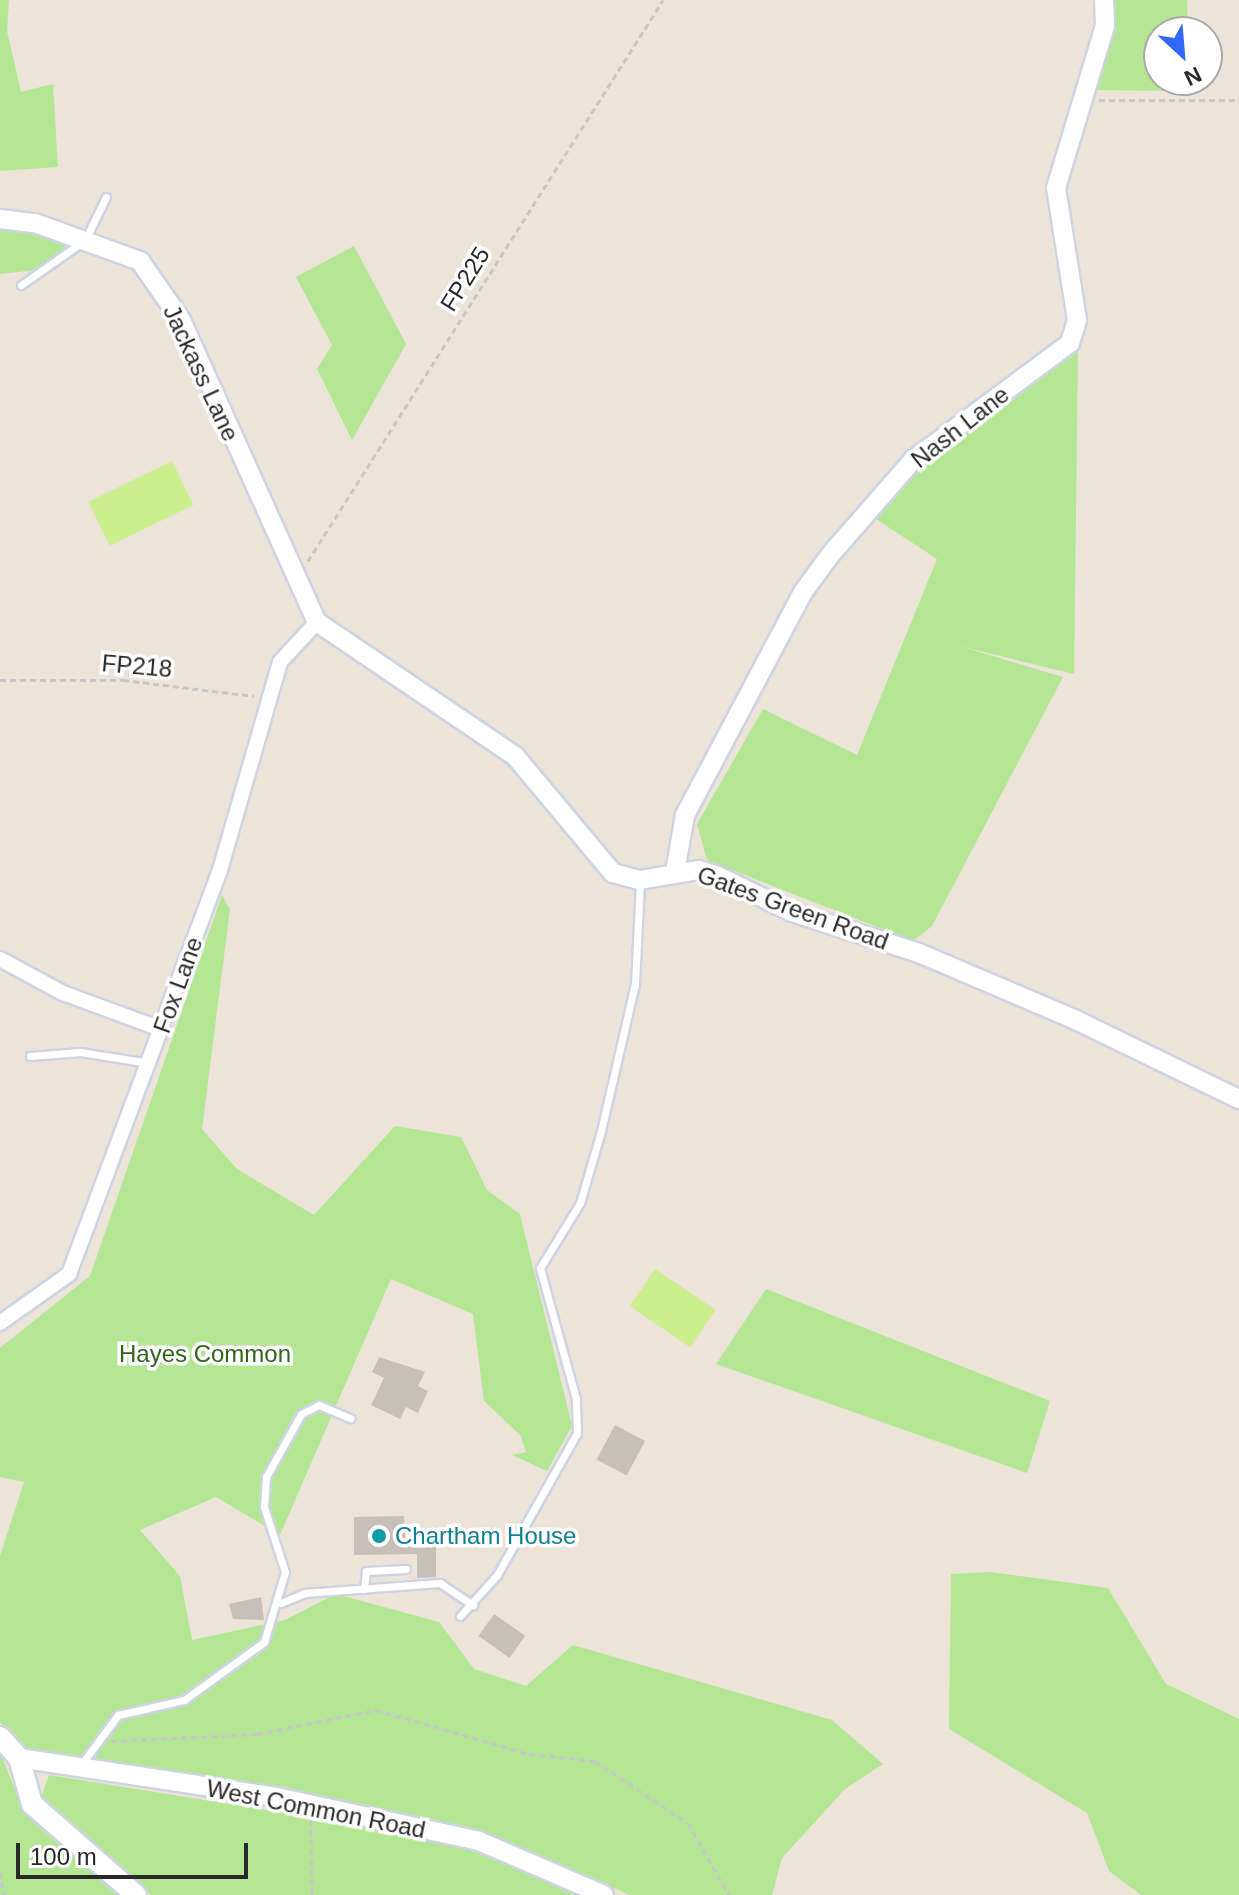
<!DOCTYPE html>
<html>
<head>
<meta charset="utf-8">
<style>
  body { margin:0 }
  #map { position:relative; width:1239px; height:1895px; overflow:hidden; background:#ece3d9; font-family:Helvetica,sans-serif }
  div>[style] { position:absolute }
  .green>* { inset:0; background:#b5e693 }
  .pitch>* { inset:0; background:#ccee8e; transform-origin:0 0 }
  .building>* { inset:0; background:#c7c0b9; transform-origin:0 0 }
  .path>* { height:3px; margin-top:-1.5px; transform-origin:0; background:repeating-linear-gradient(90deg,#c7c7c7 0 6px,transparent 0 10px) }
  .roads { filter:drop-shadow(2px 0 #cfd4e3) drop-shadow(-2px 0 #cfd4e3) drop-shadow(0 2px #cfd4e3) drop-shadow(0 -2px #cfd4e3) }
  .service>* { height:7px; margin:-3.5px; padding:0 3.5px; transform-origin:3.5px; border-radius:3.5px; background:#fff }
  .minor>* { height:14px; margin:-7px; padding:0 7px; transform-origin:7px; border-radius:7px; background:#fff }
  .tertiary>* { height:18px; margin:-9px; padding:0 9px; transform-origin:9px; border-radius:9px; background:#fff }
  .secondary>* { height:20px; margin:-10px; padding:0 10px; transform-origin:10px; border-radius:10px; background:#fff }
  .dots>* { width:22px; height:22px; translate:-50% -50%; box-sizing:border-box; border:4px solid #fff; border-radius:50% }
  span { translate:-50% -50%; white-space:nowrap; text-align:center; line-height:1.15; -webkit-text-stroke:7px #fff; paint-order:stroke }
  .street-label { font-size:24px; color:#292929 }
  .park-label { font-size:24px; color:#2d6816 }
  .culture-label { font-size:24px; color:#0d838f }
  .left { translate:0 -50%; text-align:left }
  .north { position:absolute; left:1143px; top:16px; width:80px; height:80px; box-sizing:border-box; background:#fff; border:2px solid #a9a9a9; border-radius:50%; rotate:154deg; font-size:22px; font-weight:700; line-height:32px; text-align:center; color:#292929 }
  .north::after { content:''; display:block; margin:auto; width:28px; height:36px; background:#3368ff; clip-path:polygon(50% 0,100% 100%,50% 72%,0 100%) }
  .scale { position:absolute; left:16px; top:1843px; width:232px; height:36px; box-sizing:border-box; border:4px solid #292929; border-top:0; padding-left:10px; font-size:24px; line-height:28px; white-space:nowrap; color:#292929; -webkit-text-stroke:6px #fff; paint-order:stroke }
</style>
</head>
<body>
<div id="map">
  <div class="green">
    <i style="clip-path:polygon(0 0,9px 0,7px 31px,21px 92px,53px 84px,58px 167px,0 171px)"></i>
    <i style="clip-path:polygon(1115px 0,1187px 0,1188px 32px,1159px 32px,1159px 80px,1188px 80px,1188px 91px,1094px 90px)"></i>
    <i style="clip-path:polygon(0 226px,22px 226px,71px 246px,36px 270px,0 274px)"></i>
    <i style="clip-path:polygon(354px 246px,406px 344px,352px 440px,317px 369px,332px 345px,296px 277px)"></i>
    <i style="clip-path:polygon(1078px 350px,1074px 674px,959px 646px,1063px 677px,932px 926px,913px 941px,707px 860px,697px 824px,763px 709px,857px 755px,937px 559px,876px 519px,924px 465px)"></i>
    <i style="clip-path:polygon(222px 895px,230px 909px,202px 1129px,237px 1169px,314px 1215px,395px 1126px,461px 1137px,487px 1190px,520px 1214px,572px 1426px,547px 1471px,512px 1455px,526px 1452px,521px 1436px,484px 1401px,473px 1314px,391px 1279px,280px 1535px,216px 1497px,140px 1530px,180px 1576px,192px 1640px,285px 1620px,336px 1594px,439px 1622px,474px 1669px,526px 1686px,573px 1645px,832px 1720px,883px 1764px,845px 1789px,782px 1858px,772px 1895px,630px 1895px,481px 1830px,279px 1786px,103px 1766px,25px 1747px,0 1722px,0 1556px,24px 1482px,0 1477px,0 1348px,90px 1276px)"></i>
    <i style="clip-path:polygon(766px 1289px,1050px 1401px,1027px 1473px,716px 1364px)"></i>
    <i style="clip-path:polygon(990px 1572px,1108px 1588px,1166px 1684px,1239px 1719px,1239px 1895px,1141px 1895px,1109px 1871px,1087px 1813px,949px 1729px,951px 1574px)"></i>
    <i style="clip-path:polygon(0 1752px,20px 1802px,122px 1895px,0 1895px)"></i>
    <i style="clip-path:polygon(49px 1775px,385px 1829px,478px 1852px,576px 1895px,151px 1895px,41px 1798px)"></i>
  </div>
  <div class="pitch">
    <i style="left:172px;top:461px;width:49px;height:93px;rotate:64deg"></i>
    <i style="left:655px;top:1269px;width:73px;height:45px;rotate:34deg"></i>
  </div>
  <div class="building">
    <i style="clip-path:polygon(379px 1357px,425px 1372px,418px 1386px,428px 1391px,418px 1413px,406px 1407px,400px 1419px,371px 1405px,384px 1378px,372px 1372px)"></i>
    <i style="left:615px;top:1425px;width:34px;height:39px;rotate:28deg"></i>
    <i style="clip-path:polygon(404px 1516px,405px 1538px,436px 1538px,436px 1577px,417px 1578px,417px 1554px,354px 1555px,354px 1517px)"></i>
    <i style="clip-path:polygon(261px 1597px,264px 1620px,233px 1619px,229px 1604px)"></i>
    <i style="left:494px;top:1614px;width:38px;height:27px;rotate:35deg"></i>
  </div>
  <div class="path">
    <i style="left:1099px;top:100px;width:140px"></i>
    <i style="left:308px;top:561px;width:664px;rotate:-57.67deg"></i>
    <i style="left:0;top:680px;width:123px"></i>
    <i style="left:123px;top:680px;width:132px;rotate:7deg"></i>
    <i style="left:111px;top:1741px;width:146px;rotate:-2.7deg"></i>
    <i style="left:257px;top:1734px;width:121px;rotate:-11.4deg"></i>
    <i style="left:376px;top:1710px;width:159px;rotate:16deg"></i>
    <i style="left:529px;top:1754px;width:66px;rotate:6.1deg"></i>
    <i style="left:595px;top:1761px;width:112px;rotate:33.7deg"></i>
    <i style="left:688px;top:1823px;width:83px;rotate:60.3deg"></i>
    <i style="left:311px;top:1819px;width:76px;rotate:89.2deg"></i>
    <i style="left:0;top:1872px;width:23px;rotate:80deg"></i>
  </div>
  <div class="roads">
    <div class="service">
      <i style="left:21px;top:285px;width:78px;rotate:-35.1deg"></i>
      <i style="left:85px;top:240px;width:48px;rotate:-64deg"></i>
      <i style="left:30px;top:1056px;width:50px;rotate:-4.6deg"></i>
      <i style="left:80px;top:1052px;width:70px;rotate:9.1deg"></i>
      <i style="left:364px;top:1589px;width:18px;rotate:-84deg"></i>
      <i style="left:366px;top:1571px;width:40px;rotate:-2.9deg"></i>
      <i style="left:281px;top:1603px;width:25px;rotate:-23deg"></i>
      <i style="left:304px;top:1593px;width:136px;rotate:-4.2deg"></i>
      <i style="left:440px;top:1583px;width:40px;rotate:34deg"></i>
      <i style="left:460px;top:1616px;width:55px;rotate:-47.9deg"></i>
      <i style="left:497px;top:1575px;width:163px;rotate:-60.6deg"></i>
      <i style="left:577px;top:1433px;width:34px;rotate:-92deg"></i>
      <i style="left:576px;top:1399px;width:136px;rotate:-105.4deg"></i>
      <i style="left:540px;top:1268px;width:76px;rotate:-58.4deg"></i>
      <i style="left:580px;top:1203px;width:75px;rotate:-73.7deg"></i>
      <i style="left:601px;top:1131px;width:151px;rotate:-77deg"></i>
      <i style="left:635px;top:984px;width:102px;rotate:-87.2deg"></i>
      <i style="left:80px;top:1766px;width:64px;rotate:-53.3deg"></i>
      <i style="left:118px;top:1715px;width:68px;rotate:-12.8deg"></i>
      <i style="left:184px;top:1700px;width:99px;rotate:-35.9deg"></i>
      <i style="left:264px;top:1642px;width:73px;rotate:-73.3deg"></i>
      <i style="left:285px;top:1572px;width:68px;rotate:-107.9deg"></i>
      <i style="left:264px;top:1507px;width:30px;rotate:-86deg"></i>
      <i style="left:266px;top:1477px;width:72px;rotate:-60.9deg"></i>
      <i style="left:301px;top:1414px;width:20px;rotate:-27deg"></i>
      <i style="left:319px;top:1405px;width:34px;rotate:23deg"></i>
    </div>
    <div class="minor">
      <i style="left:0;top:959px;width:72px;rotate:28.4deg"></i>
      <i style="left:63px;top:993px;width:104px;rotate:20.2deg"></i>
      <i style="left:0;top:1323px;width:85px;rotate:-35.4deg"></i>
      <i style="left:69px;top:1274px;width:431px;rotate:-69.5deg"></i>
      <i style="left:220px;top:870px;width:216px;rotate:-73.9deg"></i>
      <i style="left:280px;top:662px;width:54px;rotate:-47.2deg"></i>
    </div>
    <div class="tertiary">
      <i style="left:0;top:219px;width:35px;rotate:7deg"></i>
      <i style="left:35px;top:223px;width:112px;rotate:19.9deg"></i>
      <i style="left:140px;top:261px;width:72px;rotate:55.2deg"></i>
      <i style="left:181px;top:320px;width:331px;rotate:65.8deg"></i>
      <i style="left:317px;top:622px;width:239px;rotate:34.1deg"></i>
      <i style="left:515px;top:756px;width:153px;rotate:50.1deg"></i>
      <i style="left:613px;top:873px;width:28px;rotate:15deg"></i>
      <i style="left:640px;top:880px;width:60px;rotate:-9.6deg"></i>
      <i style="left:699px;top:870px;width:20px;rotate:18deg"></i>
      <i style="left:718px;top:876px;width:82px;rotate:25.9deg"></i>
      <i style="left:792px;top:912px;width:133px;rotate:17.9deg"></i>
      <i style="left:919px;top:953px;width:171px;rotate:23.1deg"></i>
      <i style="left:1076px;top:1020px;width:181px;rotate:25.9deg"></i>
      <i style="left:675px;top:872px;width:58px;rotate:-80deg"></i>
      <i style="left:685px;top:815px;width:252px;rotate:-62.1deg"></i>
      <i style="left:803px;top:592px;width:47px;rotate:-53.6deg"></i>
      <i style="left:831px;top:554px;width:125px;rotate:-48.9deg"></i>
      <i style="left:913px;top:460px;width:196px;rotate:-36.7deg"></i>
      <i style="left:1070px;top:343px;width:24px;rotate:-73deg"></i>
      <i style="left:1077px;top:320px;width:134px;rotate:-99deg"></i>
      <i style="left:1056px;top:188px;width:169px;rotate:-73.2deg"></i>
      <i style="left:1105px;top:26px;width:26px;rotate:-92deg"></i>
      <i style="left:19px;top:1758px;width:260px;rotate:8.6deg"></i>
      <i style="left:276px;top:1797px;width:208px;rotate:12.2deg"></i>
      <i style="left:479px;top:1841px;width:136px;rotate:23.4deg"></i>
    </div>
    <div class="secondary">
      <i style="left:0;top:1737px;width:28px;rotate:48deg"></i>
      <i style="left:19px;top:1758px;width:48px;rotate:74.2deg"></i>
      <i style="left:32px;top:1804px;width:138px;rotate:41.2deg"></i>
    </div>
  </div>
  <div class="dots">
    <i style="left:379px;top:1536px;background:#0f9aa8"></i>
  </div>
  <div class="street-label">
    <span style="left:465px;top:279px;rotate:-58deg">FP225</span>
    <span style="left:201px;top:373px;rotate:65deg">Jackass Lane</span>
    <span style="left:960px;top:427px;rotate:-38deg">Nash Lane</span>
    <span style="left:137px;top:666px;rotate:5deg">FP218</span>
    <span style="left:793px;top:908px;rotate:20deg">Gates Green Road</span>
    <span style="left:178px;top:985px;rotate:-70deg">Fox Lane</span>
    <span style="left:316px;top:1809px;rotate:11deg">West Common Road</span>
  </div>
  <div class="park-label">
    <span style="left:205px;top:1354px">Hayes Common</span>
  </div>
  <div class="culture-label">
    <span class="left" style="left:395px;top:1536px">Chartham House</span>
  </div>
  <div class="north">N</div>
  <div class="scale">100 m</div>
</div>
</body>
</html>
